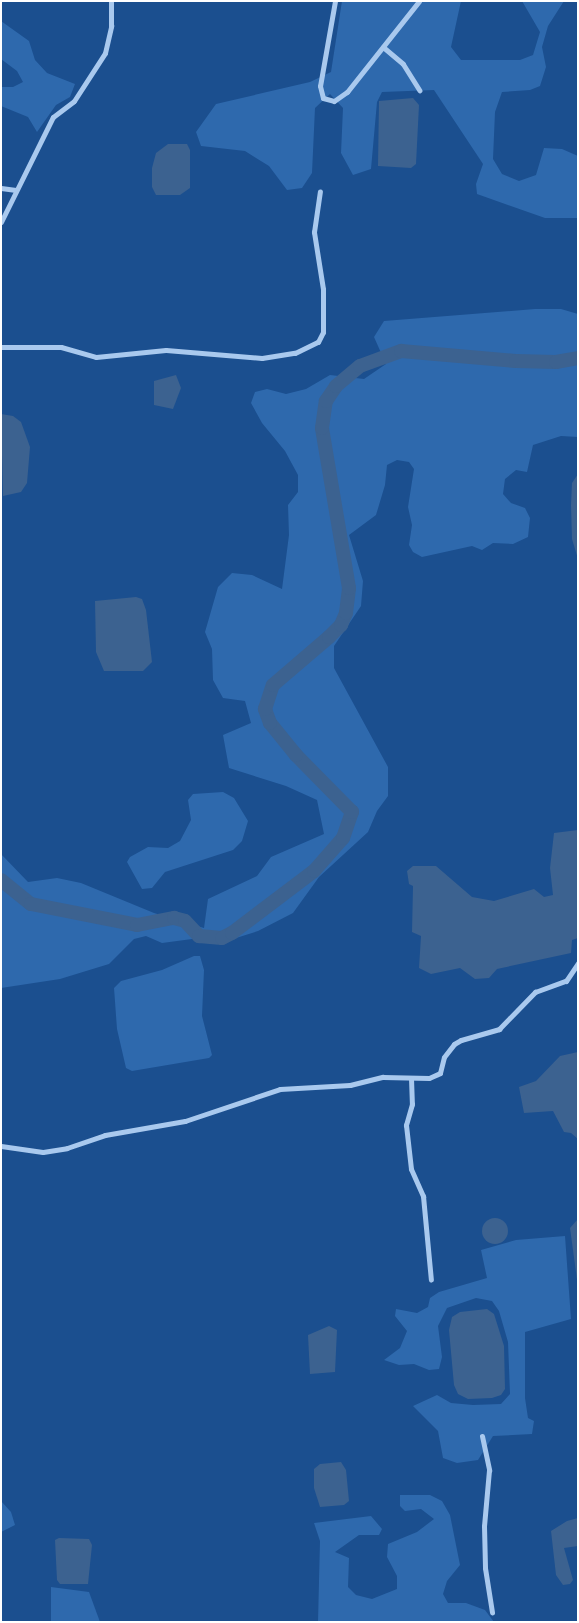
<!DOCTYPE html>
<html>
<head>
<meta charset="utf-8">
<style>
  body { margin:0 }
  #map { position:relative; width:579px; height:1623px; overflow:hidden; background:#1b4f8f; font-family:"Sofia Sans Condensed",sans-serif }
  div>[style] { position:absolute }
  .green>* { inset:0; background:#2e69ad }
  .water>* { inset:0; background:#3c6290 }
  .round { border-radius:50% }
  .canal>* { height:14px; margin:-7px; padding:0 7px; transform-origin:7px; border-radius:7px; background:#3c6290 }
  .minor>* { height:5px; margin:-2.5px; padding:0 2.5px; transform-origin:2.5px; border-radius:2.5px; background:#a9c9ee }
  span { translate:-50% -50%; white-space:nowrap; text-align:center; line-height:1.15; -webkit-text-stroke:4px #1b4f8f; paint-order:stroke }
  .frame { position:absolute; inset:0; border:2px solid #fff; pointer-events:none }
</style>
</head>
<body>
<div id="map">
  <div class="green">
    <i style="clip-path:polygon(342px 1px,461px 1px,451px 47px,461px 60px,520px 60px,533px 55px,540px 32px,522px 1px,564px 1px,548px 26px,542px 47px,546px 67px,540px 86px,530px 90px,502px 92px,495px 112px,493px 159px,502px 174px,519px 181px,536px 175px,544px 148px,562px 149px,578px 156px,578px 218px,545px 218px,477px 194px,476px 184px,483px 164px,434px 90px,382px 92px,377px 102px,371px 169px,353px 175px,341px 153px,343px 108px,330px 94px,315px 108px,312px 173px,302px 188px,287px 190px,269px 166px,245px 151px,201px 146px,196px 132px,216px 104px,310px 82px,331px 72px)"></i>
    <i style="clip-path:polygon(1px 21px,29px 41px,35px 60px,47px 73px,75px 84px,70px 97px,56px 105px,37px 132px,28px 117px,1px 106px,1px 87px,13px 87px,23px 82px,17px 71px,1px 59px)"></i>
    <i style="clip-path:polygon(535px 309px,561px 309px,578px 314px,578px 437px,561px 436px,533px 445px,527px 472px,516px 470px,505px 479px,503px 494px,511px 503px,525px 508px,530px 518px,528px 537px,513px 544px,493px 543px,482px 550px,472px 546px,422px 557px,413px 552px,409px 545px,412px 525px,408px 507px,414px 469px,409px 462px,397px 460px,387px 465px,385px 485px,376px 515px,349px 535px,363px 581px,361px 606px,334px 646px,334px 668px,388px 767px,388px 796px,377px 811px,368px 832px,319px 877px,293px 913px,258px 931px,217px 944px,192px 939px,162px 943px,146px 936px,134px 939px,109px 964px,60px 979px,1px 988px,1px 854px,28px 882px,57px 878px,81px 883px,154px 913px,204px 928px,208px 899px,257px 876px,271px 857px,324px 834px,317px 800px,286px 786px,229px 768px,223px 735px,251px 723px,245px 701px,223px 698px,213px 680px,212px 649px,205px 632px,218px 587px,232px 573px,252px 575px,282px 589px,289px 535px,288px 505px,298px 492px,298px 475px,285px 451px,262px 423px,251px 403px,255px 392px,267px 389px,286px 394px,306px 389px,330px 375px,364px 379px,386px 364px,374px 337px,384px 321px)"></i>
    <i style="clip-path:polygon(223px 792px,234px 798px,248px 821px,242px 841px,233px 850px,165px 872px,152px 888px,142px 889px,127px 862px,130px 857px,148px 847px,168px 848px,180px 841px,191px 820px,188px 800px,193px 794px)"></i>
    <i style="clip-path:polygon(194px 956px,200px 956px,204px 970px,202px 1016px,212px 1055px,209px 1058px,132px 1071px,126px 1068px,117px 1029px,114px 988px,121px 981px,162px 970px)"></i>
    <i style="clip-path:polygon(565px 1236px,571px 1319px,525px 1332px,525px 1398px,528px 1418px,534px 1421px,532px 1434px,493px 1436px,478px 1460px,457px 1463px,443px 1458px,438px 1431px,413px 1406px,437px 1395px,451px 1403px,473px 1405px,501px 1404px,510px 1394px,508px 1342px,499px 1311px,492px 1301px,476px 1298px,447px 1308px,438px 1326px,442px 1357px,439px 1369px,429px 1370px,414px 1364px,399px 1365px,384px 1360px,400px 1348px,407px 1331px,395px 1316px,396px 1309px,417px 1313px,428px 1307px,430px 1298px,439px 1292px,487px 1278px,481px 1250px,516px 1240px)"></i>
    <i style="clip-path:polygon(400px 1495px,430px 1495px,442px 1501px,450px 1515px,460px 1565px,447px 1581px,443px 1594px,448px 1603px,466px 1603px,485px 1610px,494px 1622px,318px 1622px,320px 1541px,314px 1523px,371px 1516px,382px 1529px,379px 1535px,359px 1535px,335px 1552px,349px 1558px,348px 1587px,356px 1595px,372px 1599px,397px 1589px,397px 1576px,387px 1557px,388px 1544px,417px 1532px,434px 1519px,421px 1509px,405px 1511px,400px 1506px)"></i>
    <i style="clip-path:polygon(1px 1501px,11px 1512px,15px 1525px,1px 1532px)"></i>
    <i style="clip-path:polygon(51px 1587px,89px 1592px,100px 1622px,51px 1622px)"></i>
  </div>
  <div class="water">
    <i style="clip-path:polygon(413px 98px,419px 105px,416px 164px,411px 168px,378px 166px,379px 101px)"></i>
    <i style="clip-path:polygon(168px 144px,187px 144px,190px 150px,190px 188px,180px 195px,156px 195px,152px 187px,152px 168px,156px 153px)"></i>
    <i style="clip-path:polygon(176px 375px,181px 388px,173px 409px,154px 405px,154px 381px)"></i>
    <i style="clip-path:polygon(1px 414px,13px 416px,21px 422px,30px 447px,27px 483px,21px 492px,3px 496px)"></i>
    <i style="clip-path:polygon(578px 474px,578px 559px,572px 539px,571px 505px,572px 483px)"></i>
    <i style="clip-path:polygon(136px 597px,142px 599px,146px 610px,152px 662px,143px 671px,104px 671px,96px 652px,95px 601px)"></i>
    <i style="clip-path:polygon(578px 830px,578px 938px,572px 940px,571px 953px,497px 969px,489px 978px,475px 979px,460px 968px,431px 974px,419px 968px,421px 936px,412px 932px,413px 886px,409px 884px,407px 871px,413px 866px,436px 866px,472px 897px,494px 901px,534px 889px,544px 897px,553px 895px,550px 868px,554px 833px)"></i>
    <i style="clip-path:polygon(578px 1052px,578px 1139px,571px 1133px,564px 1132px,553px 1111px,524px 1113px,519px 1087px,536px 1081px,560px 1056px)"></i>
    <i class="round" style="left:482px;top:1218px;width:26px;height:26px"></i>
    <i style="clip-path:polygon(578px 1219px,578px 1287px,570px 1228px)"></i>
    <i style="clip-path:polygon(487px 1309px,494px 1314px,504px 1346px,505px 1389px,501px 1395px,492px 1398px,468px 1399px,458px 1394px,454px 1385px,449px 1330px,452px 1317px,460px 1312px)"></i>
    <i style="clip-path:polygon(329px 1326px,337px 1330px,335px 1372px,310px 1374px,308px 1335px)"></i>
    <i style="clip-path:polygon(341px 1462px,346px 1470px,349px 1501px,344px 1505px,320px 1507px,314px 1488px,314px 1469px,320px 1464px)"></i>
    <i style="clip-path:polygon(578px 1518px,578px 1546px,564px 1548px,573px 1580px,570px 1584px,563px 1585px,556px 1575px,551px 1531px,567px 1521px)"></i>
    <i style="clip-path:polygon(59px 1538px,89px 1539px,92px 1545px,88px 1584px,60px 1584px,57px 1580px,55px 1540px)"></i>
  </div>
  <div class="canal">
    <i style="left:1px;top:880px;width:38px;rotate:39deg"></i>
    <i style="left:31px;top:904px;width:108px;rotate:11.2deg"></i>
    <i style="left:137px;top:925px;width:38px;rotate:-11deg"></i>
    <i style="left:174px;top:918px;width:11px;rotate:15deg"></i>
    <i style="left:185px;top:921px;width:21px;rotate:47deg"></i>
    <i style="left:199px;top:936px;width:23px;rotate:5deg"></i>
    <i style="left:222px;top:938px;width:11px;rotate:-27deg"></i>
    <i style="left:232px;top:933px;width:103px;rotate:-37.1deg"></i>
    <i style="left:314px;top:871px;width:44px;rotate:-48.7deg"></i>
    <i style="left:343px;top:838px;width:28px;rotate:-71deg"></i>
    <i style="left:352px;top:812px;width:80px;rotate:-134.5deg"></i>
    <i style="left:296px;top:755px;width:41px;rotate:-129.1deg"></i>
    <i style="left:270px;top:723px;width:15px;rotate:-110deg"></i>
    <i style="left:265px;top:709px;width:25px;rotate:-72deg"></i>
    <i style="left:273px;top:685px;width:74px;rotate:-40.6deg"></i>
    <i style="left:329px;top:637px;width:17px;rotate:-45deg"></i>
    <i style="left:341px;top:625px;width:13px;rotate:-67deg"></i>
    <i style="left:346px;top:613px;width:25px;rotate:-83deg"></i>
    <i style="left:349px;top:588px;width:162px;rotate:-99.6deg"></i>
    <i style="left:322px;top:428px;width:27px;rotate:-82deg"></i>
    <i style="left:326px;top:401px;width:18px;rotate:-56deg"></i>
    <i style="left:336px;top:386px;width:31px;rotate:-40deg"></i>
    <i style="left:360px;top:366px;width:44px;rotate:-20.1deg"></i>
    <i style="left:401px;top:351px;width:115px;rotate:5deg"></i>
    <i style="left:516px;top:361px;width:40px;rotate:1.4deg"></i>
    <i style="left:556px;top:362px;width:22px;rotate:-10deg"></i>
  </div>
  <div class="minor">
    <i style="left:335px;top:1px;width:86px;rotate:100deg"></i>
    <i style="left:320px;top:86px;width:12px;rotate:76deg"></i>
    <i style="left:323px;top:98px;width:11px;rotate:15deg"></i>
    <i style="left:334px;top:101px;width:16px;rotate:-35deg"></i>
    <i style="left:347px;top:92px;width:116px;rotate:-51.6deg"></i>
    <i style="left:383px;top:47px;width:26px;rotate:40deg"></i>
    <i style="left:403px;top:64px;width:31px;rotate:58deg"></i>
    <i style="left:1px;top:188px;width:15px;rotate:8deg"></i>
    <i style="left:1px;top:222px;width:117px;rotate:-63.7deg"></i>
    <i style="left:53px;top:117px;width:26px;rotate:-37deg"></i>
    <i style="left:74px;top:101px;width:57px;rotate:-57.1deg"></i>
    <i style="left:105px;top:53px;width:28px;rotate:-77deg"></i>
    <i style="left:111px;top:26px;width:25px;rotate:-90deg"></i>
    <i style="left:1px;top:347px;width:60px"></i>
    <i style="left:61px;top:347px;width:36px;rotate:16deg"></i>
    <i style="left:96px;top:357px;width:70px;rotate:-5.7deg"></i>
    <i style="left:166px;top:350px;width:96px;rotate:4.8deg"></i>
    <i style="left:262px;top:358px;width:33px;rotate:-9deg"></i>
    <i style="left:295px;top:353px;width:25px;rotate:-26deg"></i>
    <i style="left:318px;top:342px;width:11px;rotate:-63deg"></i>
    <i style="left:323px;top:332px;width:43px;rotate:-90deg"></i>
    <i style="left:323px;top:289px;width:58px;rotate:-99deg"></i>
    <i style="left:314px;top:232px;width:41px;rotate:-81.7deg"></i>
    <i style="left:411px;top:1078px;width:26px;rotate:88deg"></i>
    <i style="left:412px;top:1104px;width:22px;rotate:106deg"></i>
    <i style="left:406px;top:1125px;width:44px;rotate:83.5deg"></i>
    <i style="left:411px;top:1169px;width:30px;rotate:66deg"></i>
    <i style="left:423px;top:1196px;width:84px;rotate:84.6deg"></i>
    <i style="left:1px;top:1146px;width:42px;rotate:8.1deg"></i>
    <i style="left:43px;top:1152px;width:24px;rotate:-9deg"></i>
    <i style="left:67px;top:1148px;width:40px;rotate:-18.9deg"></i>
    <i style="left:105px;top:1135px;width:81px;rotate:-9.9deg"></i>
    <i style="left:185px;top:1121px;width:100px;rotate:-18.6deg"></i>
    <i style="left:280px;top:1089px;width:70px;rotate:-3.3deg"></i>
    <i style="left:350px;top:1085px;width:34px;rotate:-14deg"></i>
    <i style="left:383px;top:1077px;width:46px;rotate:1.2deg"></i>
    <i style="left:429px;top:1078px;width:12px;rotate:-24deg"></i>
    <i style="left:440px;top:1073px;width:16px;rotate:-76deg"></i>
    <i style="left:444px;top:1057px;width:16px;rotate:-52deg"></i>
    <i style="left:454px;top:1044px;width:8px;rotate:-30deg"></i>
    <i style="left:461px;top:1040px;width:40px;rotate:-16deg"></i>
    <i style="left:499px;top:1029px;width:52px;rotate:-45.8deg"></i>
    <i style="left:535px;top:992px;width:33px;rotate:-20deg"></i>
    <i style="left:566px;top:981px;width:22px;rotate:-56deg"></i>
    <i style="left:482px;top:1436px;width:35px;rotate:78deg"></i>
    <i style="left:489px;top:1470px;width:56px;rotate:95.1deg"></i>
    <i style="left:484px;top:1526px;width:42px;rotate:88.6deg"></i>
    <i style="left:485px;top:1568px;width:45px;rotate:81deg"></i>
  </div>
  <div class="frame"></div>
</div>
</body>
</html>
